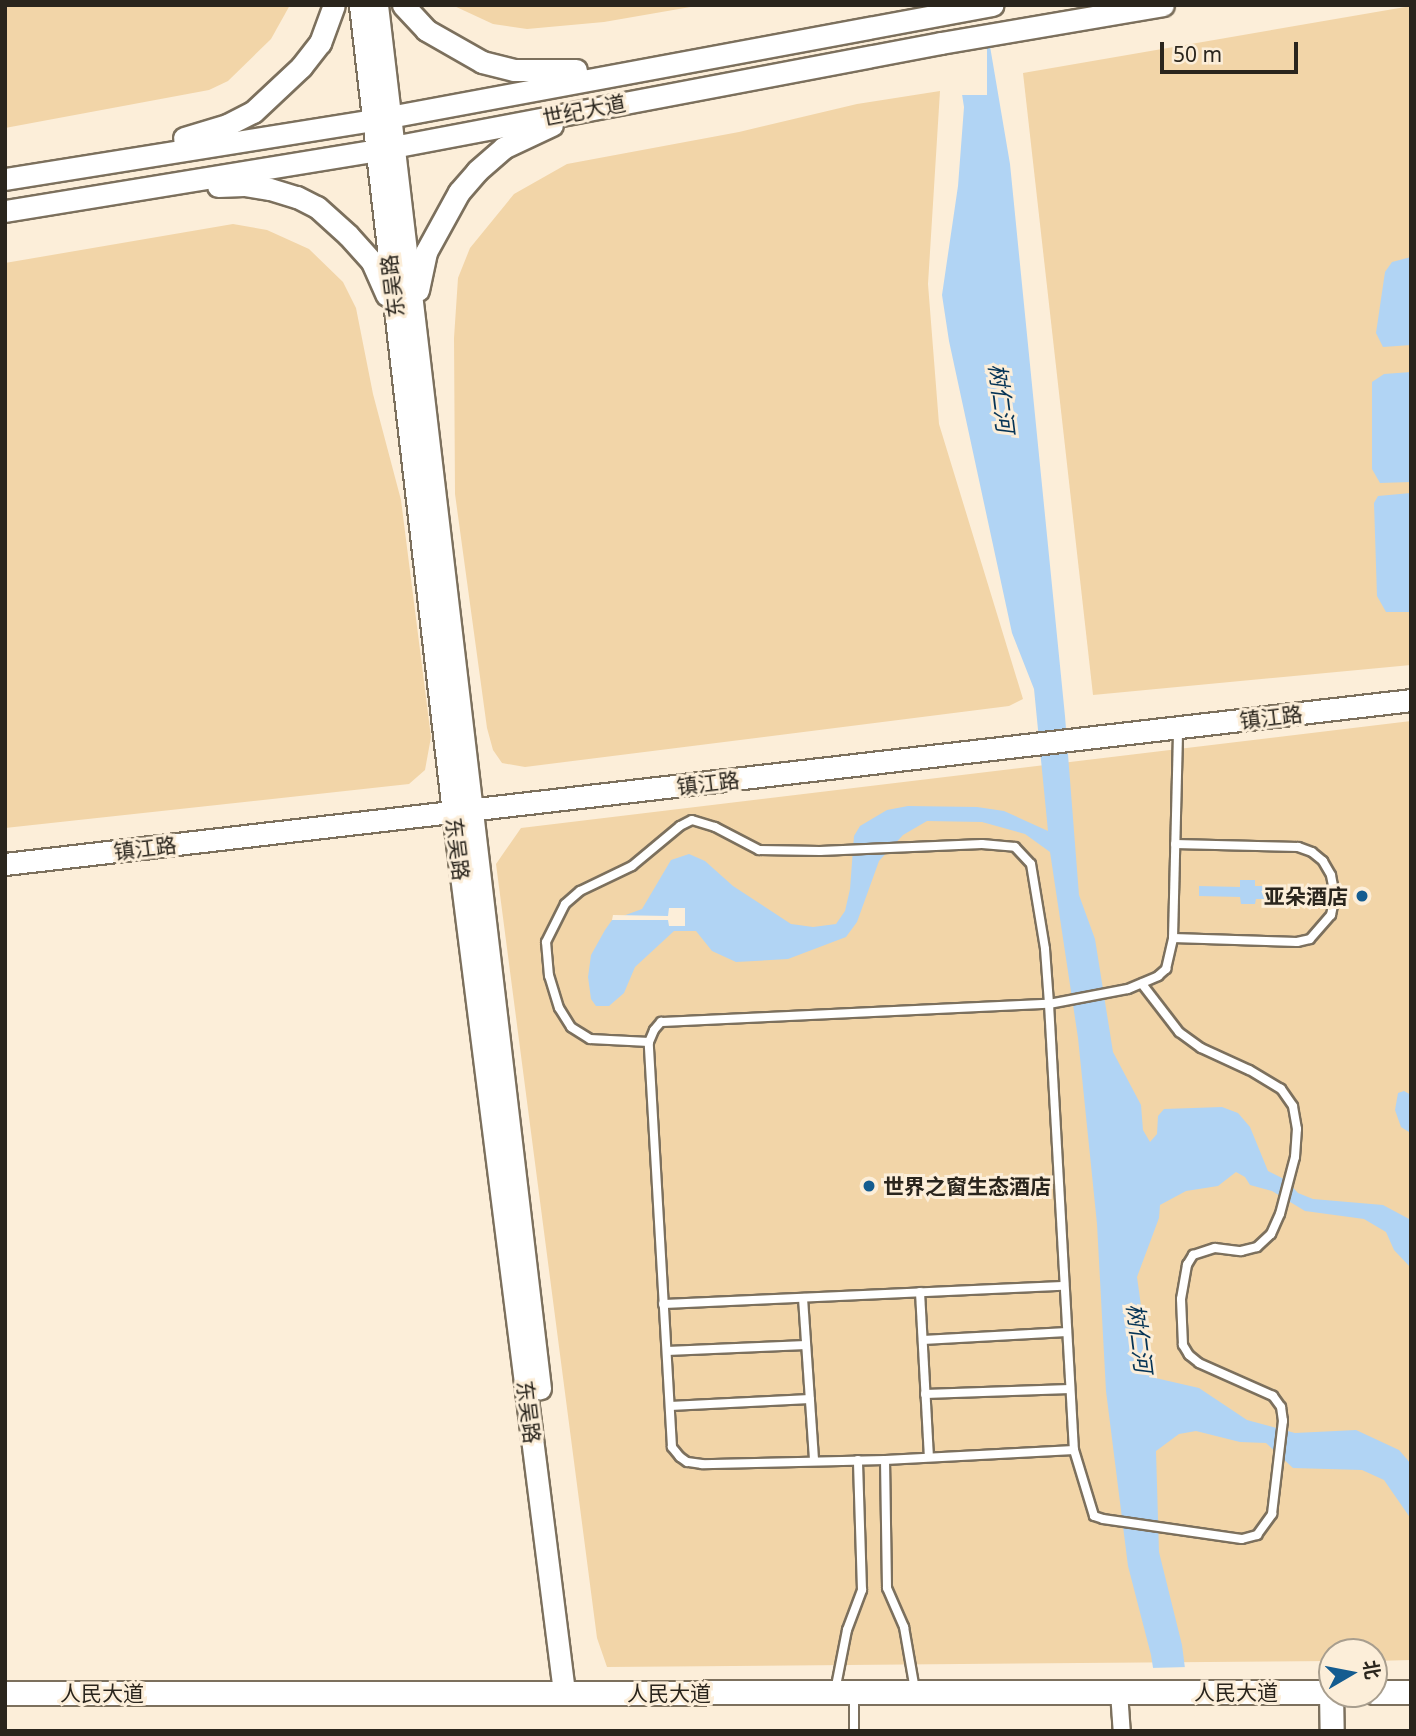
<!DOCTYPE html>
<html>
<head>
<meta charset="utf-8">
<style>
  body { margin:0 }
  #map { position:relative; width:1416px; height:1736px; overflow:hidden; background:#fceed9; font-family:"Noto Sans","Noto Sans SC",sans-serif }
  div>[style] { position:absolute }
  .green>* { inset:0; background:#f2d5a8 }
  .water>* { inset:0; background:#b1d4f4 }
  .pier>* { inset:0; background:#fceed9; transform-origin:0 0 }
  .roads { filter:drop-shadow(2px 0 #7c705d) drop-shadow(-2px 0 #7c705d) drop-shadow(0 2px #7c705d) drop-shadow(0 -2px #7c705d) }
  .service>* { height:8px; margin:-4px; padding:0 4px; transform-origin:4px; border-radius:4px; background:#fff }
  .minor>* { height:16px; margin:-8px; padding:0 8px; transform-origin:8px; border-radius:8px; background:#fff }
  .tertiary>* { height:21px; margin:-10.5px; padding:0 10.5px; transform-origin:10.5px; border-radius:10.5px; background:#fff }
  .secondary>* { height:23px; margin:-11.5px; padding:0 11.5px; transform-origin:11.5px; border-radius:11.5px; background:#fff }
  .dots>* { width:19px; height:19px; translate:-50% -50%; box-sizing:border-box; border:4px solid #fceed9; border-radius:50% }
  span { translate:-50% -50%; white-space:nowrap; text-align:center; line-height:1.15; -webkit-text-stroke:6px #fceed9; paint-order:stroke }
  .street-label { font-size:21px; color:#2a251d }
  .poi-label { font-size:21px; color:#2a251d; font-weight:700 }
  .right { translate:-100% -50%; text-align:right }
  .left { translate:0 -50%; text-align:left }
  .water-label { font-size:23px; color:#053456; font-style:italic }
  .frame { position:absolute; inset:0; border:7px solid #2a251d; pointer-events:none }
  .north { position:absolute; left:1318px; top:1638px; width:70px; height:70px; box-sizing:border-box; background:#fceed9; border:2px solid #a89e8e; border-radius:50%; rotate:80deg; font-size:19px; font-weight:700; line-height:28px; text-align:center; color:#2a251d }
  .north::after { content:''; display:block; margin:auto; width:24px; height:32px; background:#145c90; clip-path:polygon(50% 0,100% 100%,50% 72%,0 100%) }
  .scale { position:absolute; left:1160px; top:42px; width:138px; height:32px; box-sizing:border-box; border:4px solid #2a251d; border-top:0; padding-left:9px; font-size:21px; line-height:24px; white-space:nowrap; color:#2a251d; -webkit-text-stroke:5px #fceed9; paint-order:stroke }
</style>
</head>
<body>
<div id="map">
  <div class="green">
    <i style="clip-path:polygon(5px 5px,290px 5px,271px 39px,228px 81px,209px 90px,5px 128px)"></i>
    <i style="clip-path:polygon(452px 5px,702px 5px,604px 22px,527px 29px,493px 24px)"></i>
    <i style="clip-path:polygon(1411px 6px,1411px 665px,1093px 695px,1023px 73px)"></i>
    <i style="clip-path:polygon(940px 91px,928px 284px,939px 424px,1023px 699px,1009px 706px,525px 767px,502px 763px,493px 750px,487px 728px,455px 494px,454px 338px,458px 278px,470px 248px,514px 194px,567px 164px,739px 132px,857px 104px)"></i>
    <i style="clip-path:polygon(233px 224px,267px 230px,309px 249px,343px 282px,356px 308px,373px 394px,401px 500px,431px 737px,425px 770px,409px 784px,5px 828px,5px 263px)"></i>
    <i style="clip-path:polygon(1411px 721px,1411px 1660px,1374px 1661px,1374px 1652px,1332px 1652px,1332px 1661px,607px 1667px,597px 1638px,496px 864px,521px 828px)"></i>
  </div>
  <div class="water">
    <i style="clip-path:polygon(948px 5px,983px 5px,1010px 164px,1065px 716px,1079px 895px,1095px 939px,1113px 1052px,1141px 1105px,1143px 1130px,1150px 1142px,1157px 1134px,1158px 1116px,1164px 1109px,1222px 1107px,1238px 1113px,1250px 1127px,1268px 1171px,1286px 1180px,1298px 1193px,1313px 1199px,1383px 1205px,1411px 1220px,1411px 1268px,1394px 1250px,1386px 1232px,1364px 1219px,1305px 1211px,1272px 1191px,1250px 1185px,1245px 1177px,1236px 1172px,1218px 1186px,1186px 1191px,1160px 1205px,1159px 1218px,1137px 1277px,1151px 1377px,1199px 1388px,1247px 1420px,1295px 1433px,1356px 1430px,1399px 1450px,1411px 1464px,1411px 1519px,1384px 1480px,1362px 1470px,1293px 1468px,1266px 1443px,1240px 1442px,1196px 1431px,1179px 1434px,1156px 1451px,1159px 1552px,1182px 1645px,1193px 1731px,1163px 1731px,1151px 1655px,1128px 1566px,1106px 1391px,1097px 1224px,1078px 1038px,1050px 852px,1025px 834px,982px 822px,927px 821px,903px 835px,879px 861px,857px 922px,846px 937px,788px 959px,736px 962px,712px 951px,696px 931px,674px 931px,635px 967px,624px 993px,609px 1006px,596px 1006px,591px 999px,588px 977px,591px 955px,605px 930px,612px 920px,642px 909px,671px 860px,689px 854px,705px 861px,733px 886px,791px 924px,813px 927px,836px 924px,845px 911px,850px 889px,854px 836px,860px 826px,887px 810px,908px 806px,977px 807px,1004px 811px,1048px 831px,1034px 689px,1012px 633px,949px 341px,942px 295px,958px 186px,964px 107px)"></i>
    <i style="clip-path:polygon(1411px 257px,1411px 345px,1383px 347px,1376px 333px,1385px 272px,1392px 262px)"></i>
    <i style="clip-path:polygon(1411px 372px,1411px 482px,1380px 483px,1372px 469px,1372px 382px,1384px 374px)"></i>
    <i style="clip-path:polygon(1411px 493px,1411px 612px,1386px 612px,1377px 596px,1374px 503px,1378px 496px)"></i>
    <i style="clip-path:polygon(1240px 880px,1255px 880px,1255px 886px,1281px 886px,1280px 899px,1256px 899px,1255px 904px,1241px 904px,1240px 897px,1199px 896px,1199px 886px,1240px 887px)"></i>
    <i style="clip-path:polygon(1404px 1091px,1411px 1095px,1409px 1132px,1401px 1127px,1395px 1110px,1398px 1093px)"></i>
  </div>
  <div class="pier">
    <i style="left:944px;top:5px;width:43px;height:90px"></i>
    <i style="clip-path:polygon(669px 908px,685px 908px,685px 926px,669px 926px,668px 920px,612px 920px,613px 915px,668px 916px)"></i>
    <i style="clip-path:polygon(1188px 1667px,1197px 1731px,1159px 1731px,1150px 1668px)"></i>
  </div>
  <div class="roads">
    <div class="service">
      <i style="left:1173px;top:938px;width:124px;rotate:1.8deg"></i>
      <i style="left:1297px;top:942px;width:13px;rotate:-13deg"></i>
      <i style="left:1310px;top:939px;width:32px;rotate:-49deg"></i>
      <i style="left:1331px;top:915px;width:19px;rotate:-78deg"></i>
      <i style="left:1335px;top:896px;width:21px;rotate:-101deg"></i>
      <i style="left:1331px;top:875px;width:16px;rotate:-120deg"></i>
      <i style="left:1323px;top:861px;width:14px;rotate:-141deg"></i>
      <i style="left:1312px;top:852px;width:15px;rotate:-160deg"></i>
      <i style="left:1298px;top:847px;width:123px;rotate:-178.6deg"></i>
      <i style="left:1049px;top:1004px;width:447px;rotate:86.8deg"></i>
      <i style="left:1074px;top:1450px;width:189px;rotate:177deg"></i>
      <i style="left:885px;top:1460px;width:183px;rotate:178.7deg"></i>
      <i style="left:702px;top:1464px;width:15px;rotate:-172deg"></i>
      <i style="left:687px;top:1462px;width:9px;rotate:-144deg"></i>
      <i style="left:680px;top:1457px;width:13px;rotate:-129deg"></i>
      <i style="left:672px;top:1447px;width:406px;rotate:-93.3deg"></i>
      <i style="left:649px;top:1042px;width:13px;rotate:-67deg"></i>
      <i style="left:654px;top:1030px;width:11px;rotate:-49deg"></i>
      <i style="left:661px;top:1022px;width:388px;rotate:-2.7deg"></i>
      <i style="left:649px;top:1042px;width:59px;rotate:-177.1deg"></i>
      <i style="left:590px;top:1039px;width:22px;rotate:-148deg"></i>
      <i style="left:571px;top:1027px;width:22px;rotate:-122deg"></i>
      <i style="left:559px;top:1008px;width:34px;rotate:-107deg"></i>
      <i style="left:549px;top:976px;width:34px;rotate:-95deg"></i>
      <i style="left:546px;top:942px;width:42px;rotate:-63.4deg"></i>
      <i style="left:565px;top:904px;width:20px;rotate:-41deg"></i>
      <i style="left:580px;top:891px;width:58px;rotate:-25.7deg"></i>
      <i style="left:632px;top:866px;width:62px;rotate:-39.8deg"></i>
      <i style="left:680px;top:826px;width:13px;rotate:-27deg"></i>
      <i style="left:692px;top:820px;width:24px;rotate:17deg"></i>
      <i style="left:715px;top:827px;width:50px;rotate:27.6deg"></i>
      <i style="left:759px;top:850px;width:61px;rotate:0.9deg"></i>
      <i style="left:820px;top:851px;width:162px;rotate:-2.5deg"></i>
      <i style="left:982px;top:844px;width:33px;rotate:5deg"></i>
      <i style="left:1015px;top:847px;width:23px;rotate:47deg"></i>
      <i style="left:1031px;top:864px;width:86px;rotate:80.6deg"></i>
      <i style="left:1045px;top:949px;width:55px;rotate:85.8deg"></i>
      <i style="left:1049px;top:1004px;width:80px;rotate:-10.8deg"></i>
      <i style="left:1128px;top:989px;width:33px;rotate:-23deg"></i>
      <i style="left:1158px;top:976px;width:11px;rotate:-41deg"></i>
      <i style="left:1166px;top:969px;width:32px;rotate:-77deg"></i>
      <i style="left:1173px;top:938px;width:210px;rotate:-88.6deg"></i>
      <i style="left:920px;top:1292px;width:165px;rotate:86.9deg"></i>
      <i style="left:803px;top:1298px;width:163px;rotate:86.1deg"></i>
      <i style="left:663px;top:1304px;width:401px;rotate:-2.6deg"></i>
      <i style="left:923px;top:1340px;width:144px;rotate:-3.2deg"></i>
      <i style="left:667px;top:1351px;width:139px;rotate:-2.5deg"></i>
      <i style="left:925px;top:1394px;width:145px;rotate:-2deg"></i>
      <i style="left:670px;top:1406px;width:140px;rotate:-2.9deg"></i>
      <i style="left:1074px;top:1450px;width:69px;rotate:73.1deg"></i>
      <i style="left:1094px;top:1516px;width:9px;rotate:18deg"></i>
      <i style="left:1103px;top:1519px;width:140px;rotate:8.2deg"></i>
      <i style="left:1242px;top:1539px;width:16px;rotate:-15deg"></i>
      <i style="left:1257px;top:1535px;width:26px;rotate:-54deg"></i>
      <i style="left:1272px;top:1514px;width:94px;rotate:-83.3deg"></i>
      <i style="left:1283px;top:1421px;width:14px;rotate:-98deg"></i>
      <i style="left:1281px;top:1407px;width:14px;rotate:-126deg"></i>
      <i style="left:1273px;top:1396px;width:81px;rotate:-156deg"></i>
      <i style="left:1199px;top:1363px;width:13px;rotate:-141deg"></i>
      <i style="left:1189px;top:1355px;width:12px;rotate:-121deg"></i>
      <i style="left:1183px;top:1345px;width:46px;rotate:-92.5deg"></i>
      <i style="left:1181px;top:1299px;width:35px;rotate:-80deg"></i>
      <i style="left:1187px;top:1265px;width:12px;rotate:-59deg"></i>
      <i style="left:1193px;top:1255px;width:23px;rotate:-18deg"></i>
      <i style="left:1215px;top:1248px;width:26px;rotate:7deg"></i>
      <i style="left:1241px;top:1251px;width:16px;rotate:-14deg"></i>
      <i style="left:1257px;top:1247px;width:19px;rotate:-43deg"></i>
      <i style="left:1271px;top:1234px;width:22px;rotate:-66deg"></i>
      <i style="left:1280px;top:1214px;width:59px;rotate:-75.3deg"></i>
      <i style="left:1295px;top:1157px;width:28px;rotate:-86deg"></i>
      <i style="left:1297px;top:1129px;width:23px;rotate:-100deg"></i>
      <i style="left:1293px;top:1106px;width:21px;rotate:-125deg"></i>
      <i style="left:1281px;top:1089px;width:37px;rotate:-149deg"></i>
      <i style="left:1249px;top:1070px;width:53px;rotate:-155.4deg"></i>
      <i style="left:1201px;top:1048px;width:27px;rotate:-144deg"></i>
      <i style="left:1179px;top:1032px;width:61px;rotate:-127.6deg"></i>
      <i style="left:885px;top:1460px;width:128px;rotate:89.1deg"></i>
      <i style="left:887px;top:1588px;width:43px;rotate:66.4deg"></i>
      <i style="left:904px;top:1627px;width:64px;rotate:80.1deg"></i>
      <i style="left:835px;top:1691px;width:62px;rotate:-78.9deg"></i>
      <i style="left:847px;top:1630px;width:43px;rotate:-69.4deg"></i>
      <i style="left:862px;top:1590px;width:130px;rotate:-91.8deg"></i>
      <i style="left:854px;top:1731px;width:35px;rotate:-90deg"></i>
    </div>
    <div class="minor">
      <i style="left:1119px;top:1692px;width:39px;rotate:86deg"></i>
    </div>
    <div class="tertiary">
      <i style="left:360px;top:5px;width:812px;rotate:83.43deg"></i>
      <i style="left:453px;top:812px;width:887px;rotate:82.81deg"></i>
      <i style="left:377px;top:5px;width:1393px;rotate:83.28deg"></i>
      <i style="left:403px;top:5px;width:34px;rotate:47deg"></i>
      <i style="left:426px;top:30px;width:64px;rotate:29.7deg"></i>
      <i style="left:482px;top:62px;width:33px;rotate:14deg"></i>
      <i style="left:514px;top:70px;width:62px"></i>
      <i style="left:184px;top:138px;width:45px;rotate:-16.8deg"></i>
      <i style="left:227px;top:125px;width:29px;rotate:-27deg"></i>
      <i style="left:253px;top:112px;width:66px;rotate:-43.2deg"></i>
      <i style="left:301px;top:67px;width:31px;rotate:-52deg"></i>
      <i style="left:320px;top:43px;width:40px;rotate:-69.8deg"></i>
      <i style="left:5px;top:179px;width:373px;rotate:-9.1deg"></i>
      <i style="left:373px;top:120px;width:630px;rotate:-10.52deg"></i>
      <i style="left:218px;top:186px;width:26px;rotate:-2deg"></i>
      <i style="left:244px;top:185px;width:26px;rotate:9deg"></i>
      <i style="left:270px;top:189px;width:28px;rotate:17deg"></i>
      <i style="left:297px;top:197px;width:22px;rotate:27deg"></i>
      <i style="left:317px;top:207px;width:42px;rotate:42.1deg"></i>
      <i style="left:348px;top:235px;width:36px;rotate:48deg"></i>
      <i style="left:372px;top:262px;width:36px;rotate:66deg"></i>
      <i style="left:5px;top:211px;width:377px;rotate:-9.3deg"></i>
      <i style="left:377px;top:150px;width:574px;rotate:-10.74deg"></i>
      <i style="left:941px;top:43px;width:225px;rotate:-9.7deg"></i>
      <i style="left:418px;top:290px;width:39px;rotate:-78deg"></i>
      <i style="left:426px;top:252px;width:68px;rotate:-61.2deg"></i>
      <i style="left:459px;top:192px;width:28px;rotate:-49deg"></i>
      <i style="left:477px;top:171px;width:35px;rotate:-41deg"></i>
      <i style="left:503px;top:148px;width:54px;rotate:-25.1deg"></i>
      <i style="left:5px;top:864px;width:1416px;rotate:-6.65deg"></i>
    </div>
    <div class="secondary">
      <i style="left:1331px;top:1692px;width:39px;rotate:89deg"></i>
      <i style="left:1374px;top:1692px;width:37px"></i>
      <i style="left:5px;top:1693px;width:1327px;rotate:-0.04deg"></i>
    </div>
  </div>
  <div class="dots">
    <i style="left:1362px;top:896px;background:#145c90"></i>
    <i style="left:869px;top:1186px;background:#145c90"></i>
  </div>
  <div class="street-label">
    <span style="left:584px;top:110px;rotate:-11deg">世纪大道</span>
    <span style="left:392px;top:286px;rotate:-97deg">东吴路</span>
    <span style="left:1271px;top:717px;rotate:-7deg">镇江路</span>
    <span style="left:708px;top:783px;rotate:-7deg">镇江路</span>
    <span style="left:145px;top:848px;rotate:-7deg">镇江路</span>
    <span style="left:458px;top:849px;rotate:83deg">东吴路</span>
    <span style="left:529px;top:1412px;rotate:83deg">东吴路</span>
    <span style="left:1236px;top:1692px">人民大道</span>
    <span style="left:102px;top:1693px">人民大道</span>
    <span style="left:669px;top:1693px">人民大道</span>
  </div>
  <div class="poi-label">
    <span class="right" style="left:1348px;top:896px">亚朵酒店</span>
    <span class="left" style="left:883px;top:1186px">世界之窗生态酒店</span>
  </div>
  <div class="water-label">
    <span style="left:1002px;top:398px;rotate:83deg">树仁河</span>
    <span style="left:1140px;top:1338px;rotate:83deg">树仁河</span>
  </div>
  <div class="frame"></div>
  <div class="north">北</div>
  <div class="scale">50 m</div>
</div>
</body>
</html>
